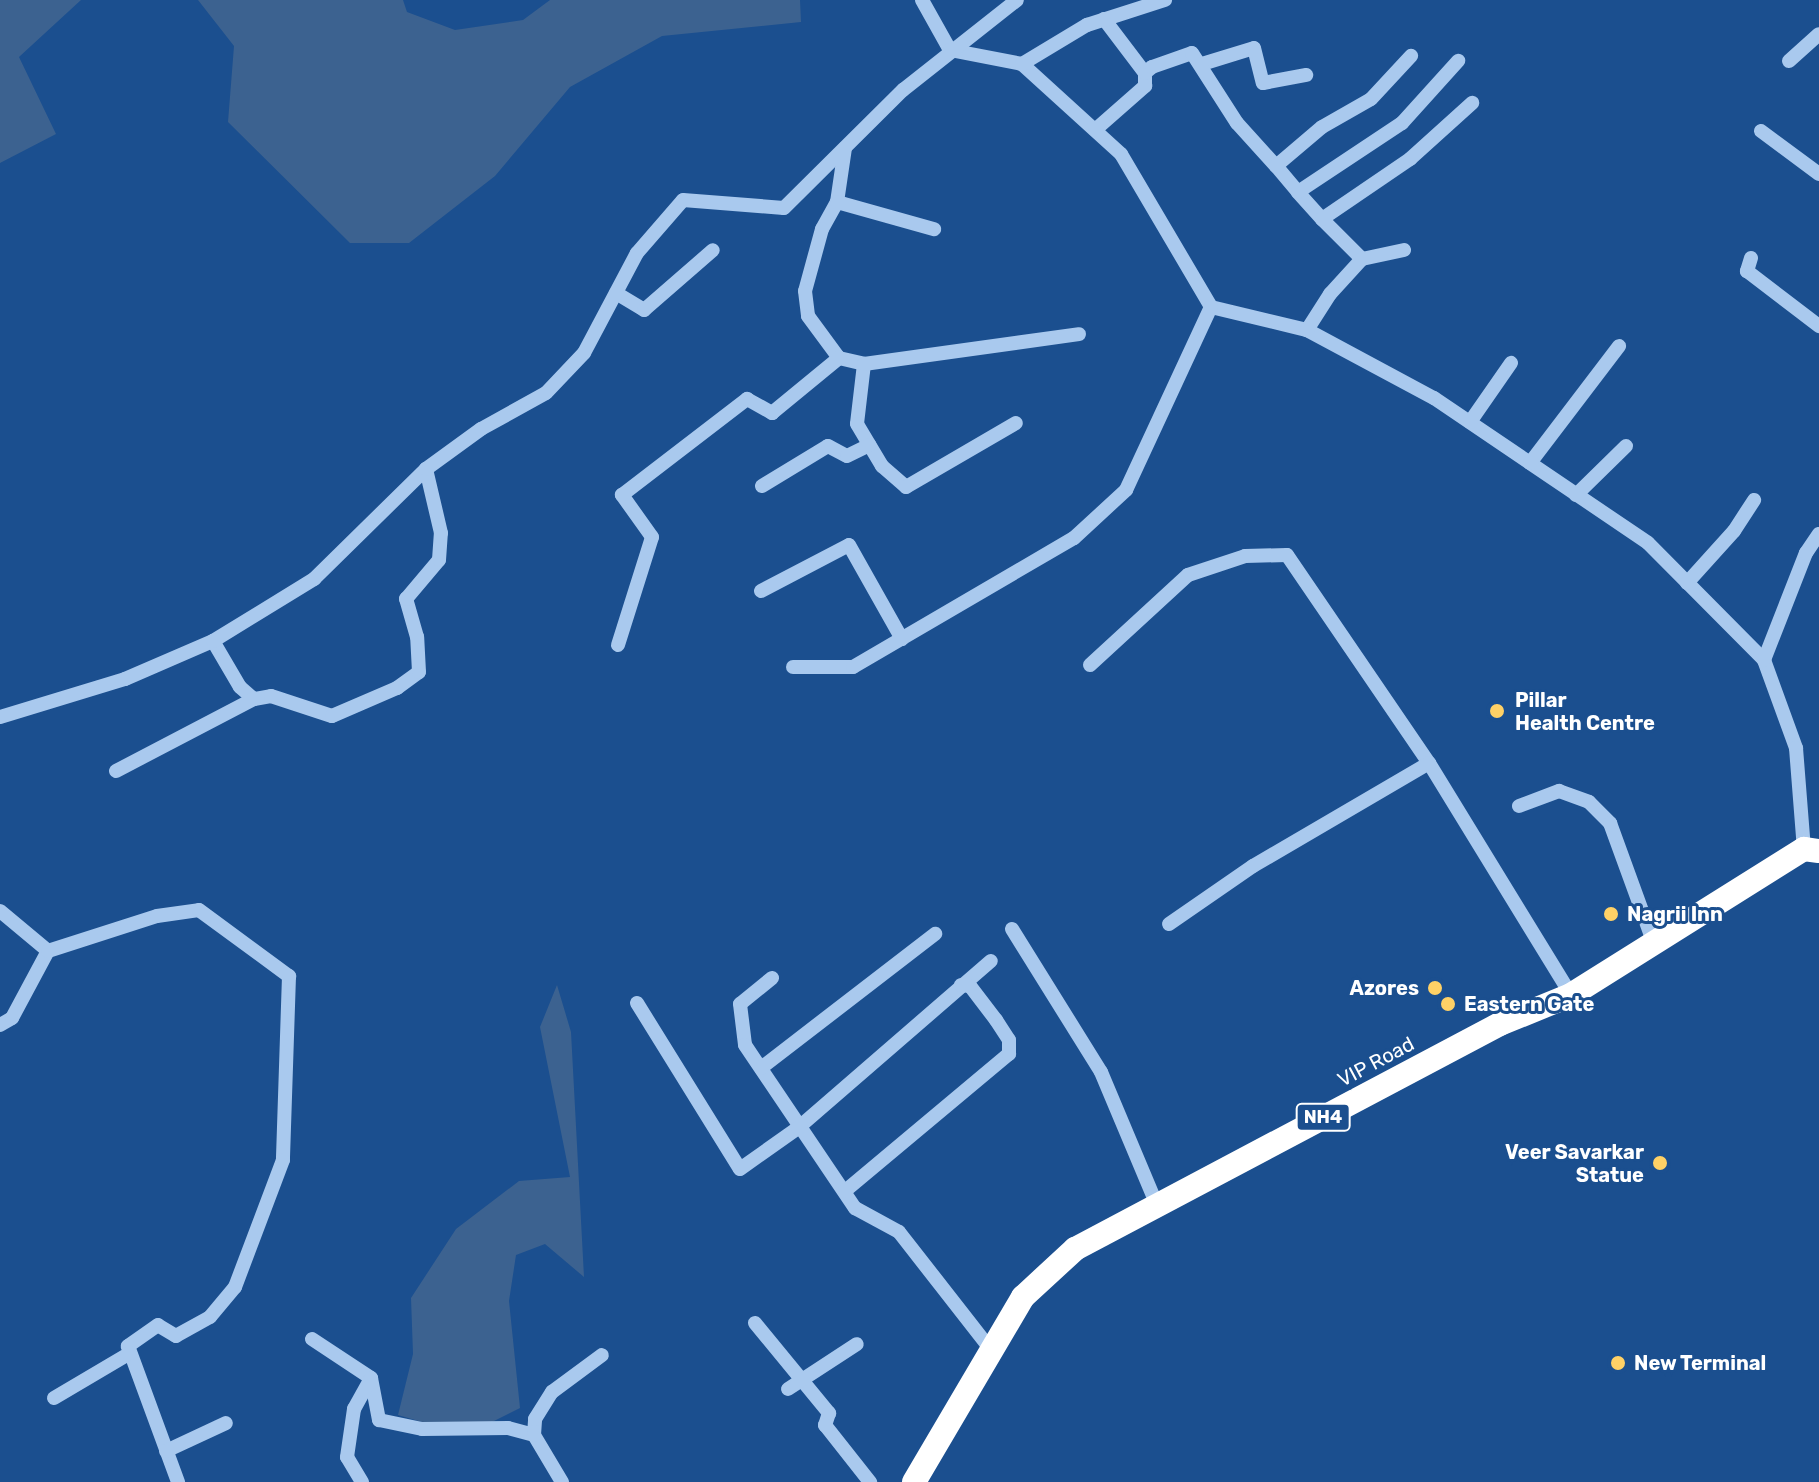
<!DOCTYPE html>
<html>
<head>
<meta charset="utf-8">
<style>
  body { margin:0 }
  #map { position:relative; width:1819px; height:1482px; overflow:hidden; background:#1b4f8f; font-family:Rubik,sans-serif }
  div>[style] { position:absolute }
  .water>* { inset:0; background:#3c6290 }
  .minor>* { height:14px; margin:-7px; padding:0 7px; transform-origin:7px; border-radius:7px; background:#a9c9ee }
  .highway>* { height:24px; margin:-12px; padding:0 12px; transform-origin:12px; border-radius:12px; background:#fff }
  .dots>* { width:22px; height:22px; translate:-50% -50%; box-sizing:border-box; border:4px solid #1b4f8f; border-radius:50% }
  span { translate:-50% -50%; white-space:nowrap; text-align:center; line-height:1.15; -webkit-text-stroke:6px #1b4f8f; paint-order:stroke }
  .shield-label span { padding:2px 6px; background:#1b4f8f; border:2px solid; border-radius:6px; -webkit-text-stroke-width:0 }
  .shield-label { font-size:18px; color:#fff; font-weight:700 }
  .poi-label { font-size:20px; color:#fff; font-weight:700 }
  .left { translate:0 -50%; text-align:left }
  .right { translate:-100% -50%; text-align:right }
  .street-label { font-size:20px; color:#fff }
</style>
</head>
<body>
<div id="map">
  <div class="water">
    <i style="clip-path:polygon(0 0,81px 0,19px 57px,56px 134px,0 163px)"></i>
    <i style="clip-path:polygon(198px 0,403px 0,407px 12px,455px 30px,523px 20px,550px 0,800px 0,801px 22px,662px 36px,570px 87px,495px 176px,409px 243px,350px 243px,228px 122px,234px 46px)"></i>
    <i style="clip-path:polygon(557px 985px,571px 1032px,584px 1277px,545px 1244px,516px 1255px,509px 1301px,520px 1408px,466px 1435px,398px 1415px,413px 1354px,411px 1298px,456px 1229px,519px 1181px,570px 1177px,540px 1027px)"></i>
  </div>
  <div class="minor">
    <i style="left:922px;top:0;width:57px;rotate:60.8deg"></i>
    <i style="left:950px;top:50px;width:73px;rotate:11deg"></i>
    <i style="left:1022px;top:64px;width:134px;rotate:42.3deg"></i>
    <i style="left:1121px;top:154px;width:178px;rotate:59.5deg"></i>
    <i style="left:1211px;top:307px;width:99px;rotate:13.5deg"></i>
    <i style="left:1307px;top:330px;width:144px;rotate:28.2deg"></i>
    <i style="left:1434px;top:398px;width:258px;rotate:34.1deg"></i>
    <i style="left:1648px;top:543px;width:165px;rotate:45.2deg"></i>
    <i style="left:1764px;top:660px;width:94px;rotate:70deg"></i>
    <i style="left:1796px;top:748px;width:101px;rotate:85.5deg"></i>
    <i style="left:1104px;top:19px;width:68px;rotate:52.8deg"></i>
    <i style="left:1789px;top:61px;width:40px;rotate:-42deg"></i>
    <i style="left:1022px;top:64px;width:76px;rotate:-31deg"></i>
    <i style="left:1087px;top:25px;width:82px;rotate:-17.8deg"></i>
    <i style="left:1202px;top:64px;width:54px;rotate:-17.1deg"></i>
    <i style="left:1254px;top:48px;width:36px;rotate:76deg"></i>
    <i style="left:1263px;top:83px;width:44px;rotate:-10.5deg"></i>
    <i style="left:1095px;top:130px;width:67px;rotate:-41.3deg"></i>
    <i style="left:1145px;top:86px;width:13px;rotate:-90deg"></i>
    <i style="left:1145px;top:73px;width:9px;rotate:-41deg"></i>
    <i style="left:1152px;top:67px;width:42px;rotate:-19.3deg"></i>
    <i style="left:1192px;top:53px;width:83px;rotate:57.3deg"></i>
    <i style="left:1237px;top:123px;width:58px;rotate:47.8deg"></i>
    <i style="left:1761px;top:131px;width:72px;rotate:36.6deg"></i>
    <i style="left:845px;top:148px;width:55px;rotate:98.4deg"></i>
    <i style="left:837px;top:202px;width:31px;rotate:119deg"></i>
    <i style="left:822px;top:229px;width:64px;rotate:105.3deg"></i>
    <i style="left:805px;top:291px;width:25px;rotate:83deg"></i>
    <i style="left:808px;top:316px;width:52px;rotate:53.6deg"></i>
    <i style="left:839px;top:358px;width:26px;rotate:13deg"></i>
    <i style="left:864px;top:364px;width:60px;rotate:96.7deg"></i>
    <i style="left:857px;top:424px;width:49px;rotate:59.2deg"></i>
    <i style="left:882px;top:466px;width:32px;rotate:41deg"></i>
    <i style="left:906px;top:487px;width:127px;rotate:-30.2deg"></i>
    <i style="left:1298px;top:192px;width:34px;rotate:-130deg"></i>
    <i style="left:1276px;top:166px;width:60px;rotate:-40.3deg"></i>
    <i style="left:1322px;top:127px;width:56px;rotate:-29.7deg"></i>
    <i style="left:1371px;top:99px;width:59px;rotate:-47.1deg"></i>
    <i style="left:837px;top:202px;width:101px;rotate:15.6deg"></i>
    <i style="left:1322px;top:219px;width:36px;rotate:-132deg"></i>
    <i style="left:1298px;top:192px;width:125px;rotate:-33.6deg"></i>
    <i style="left:1402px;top:123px;width:84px;rotate:-47.9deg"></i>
    <i style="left:1751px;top:258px;width:14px;rotate:107deg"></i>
    <i style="left:1747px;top:271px;width:91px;rotate:37.4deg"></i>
    <i style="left:1362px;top:259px;width:57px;rotate:-135deg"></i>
    <i style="left:1322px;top:219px;width:107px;rotate:-34.3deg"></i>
    <i style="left:1410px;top:159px;width:84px;rotate:-42.1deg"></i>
    <i style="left:616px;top:293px;width:33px;rotate:31deg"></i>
    <i style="left:644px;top:310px;width:91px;rotate:-41deg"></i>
    <i style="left:1307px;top:330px;width:43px;rotate:-57.4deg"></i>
    <i style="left:1330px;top:294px;width:47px;rotate:-47.6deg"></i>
    <i style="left:1362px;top:259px;width:43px;rotate:-12.1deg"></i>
    <i style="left:864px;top:364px;width:217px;rotate:-7.9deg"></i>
    <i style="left:1470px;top:422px;width:72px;rotate:-55.2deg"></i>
    <i style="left:1530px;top:463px;width:147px;rotate:-52.7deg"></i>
    <i style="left:762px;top:486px;width:77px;rotate:-31.2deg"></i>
    <i style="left:828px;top:446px;width:21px;rotate:28deg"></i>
    <i style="left:847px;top:456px;width:25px;rotate:-26deg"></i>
    <i style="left:1576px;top:495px;width:70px;rotate:-44.4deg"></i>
    <i style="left:1687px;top:583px;width:70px;rotate:-47.9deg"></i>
    <i style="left:1734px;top:531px;width:37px;rotate:-57deg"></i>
    <i style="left:761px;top:591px;width:99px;rotate:-27.6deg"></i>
    <i style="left:849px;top:545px;width:108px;rotate:60.6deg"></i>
    <i style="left:213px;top:641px;width:53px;rotate:59.6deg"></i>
    <i style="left:240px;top:687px;width:18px;rotate:41deg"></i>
    <i style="left:254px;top:699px;width:17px;rotate:-10deg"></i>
    <i style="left:271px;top:696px;width:64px;rotate:18.2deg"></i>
    <i style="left:332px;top:716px;width:71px;rotate:-23.3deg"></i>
    <i style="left:397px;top:688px;width:27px;rotate:-36deg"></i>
    <i style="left:419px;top:672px;width:35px;rotate:-93deg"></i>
    <i style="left:417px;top:637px;width:40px;rotate:-106deg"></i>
    <i style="left:406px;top:599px;width:51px;rotate:-49.8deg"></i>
    <i style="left:439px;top:560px;width:27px;rotate:-86deg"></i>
    <i style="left:441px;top:533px;width:66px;rotate:-103.2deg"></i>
    <i style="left:618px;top:645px;width:113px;rotate:-72.5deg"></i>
    <i style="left:652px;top:537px;width:52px;rotate:-125.5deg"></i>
    <i style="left:622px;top:495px;width:158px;rotate:-37.5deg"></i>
    <i style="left:747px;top:399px;width:29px;rotate:29deg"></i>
    <i style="left:772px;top:413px;width:87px;rotate:-39.4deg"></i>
    <i style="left:1764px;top:660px;width:115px;rotate:-68.6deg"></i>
    <i style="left:1806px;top:553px;width:23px;rotate:-56deg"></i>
    <i style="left:1090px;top:665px;width:133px;rotate:-42.6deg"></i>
    <i style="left:1188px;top:575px;width:60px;rotate:-18.4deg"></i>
    <i style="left:1245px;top:556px;width:42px;rotate:-1.4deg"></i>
    <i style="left:1287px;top:555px;width:252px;rotate:55.7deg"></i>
    <i style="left:1429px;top:763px;width:272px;rotate:58.5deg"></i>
    <i style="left:793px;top:667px;width:60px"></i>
    <i style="left:853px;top:667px;width:256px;rotate:-30.3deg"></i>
    <i style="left:1074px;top:538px;width:71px;rotate:-42.7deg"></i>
    <i style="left:1126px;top:490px;width:202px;rotate:-65.1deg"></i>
    <i style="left:0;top:717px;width:131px;rotate:-16.9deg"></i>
    <i style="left:125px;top:679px;width:96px;rotate:-23.4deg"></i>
    <i style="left:213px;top:641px;width:119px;rotate:-31.5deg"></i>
    <i style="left:314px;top:579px;width:157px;rotate:-44.5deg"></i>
    <i style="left:426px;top:469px;width:68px;rotate:-36deg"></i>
    <i style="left:481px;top:429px;width:74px;rotate:-29deg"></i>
    <i style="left:546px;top:393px;width:55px;rotate:-46.5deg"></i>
    <i style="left:584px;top:353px;width:113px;rotate:-62.1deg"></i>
    <i style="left:637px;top:253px;width:70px;rotate:-49deg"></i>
    <i style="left:683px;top:200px;width:101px;rotate:4.5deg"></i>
    <i style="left:784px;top:208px;width:168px;rotate:-44.8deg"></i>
    <i style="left:903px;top:90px;width:145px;rotate:-38.3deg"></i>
    <i style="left:116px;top:771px;width:156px;rotate:-27.6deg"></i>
    <i style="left:1519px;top:806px;width:43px;rotate:-20.6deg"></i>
    <i style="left:1559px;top:791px;width:32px;rotate:20deg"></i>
    <i style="left:1589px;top:802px;width:30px;rotate:45deg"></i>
    <i style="left:1610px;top:823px;width:126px;rotate:70deg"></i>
    <i style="left:0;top:911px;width:62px;rotate:39.8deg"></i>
    <i style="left:1169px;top:924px;width:102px;rotate:-34.6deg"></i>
    <i style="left:1253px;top:866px;width:204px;rotate:-30.3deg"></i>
    <i style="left:1012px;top:929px;width:168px;rotate:58.1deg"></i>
    <i style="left:1101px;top:1072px;width:144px;rotate:67.2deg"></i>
    <i style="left:772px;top:978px;width:41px;rotate:140.9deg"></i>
    <i style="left:740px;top:1004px;width:41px;rotate:83deg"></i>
    <i style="left:745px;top:1045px;width:197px;rotate:56deg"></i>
    <i style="left:855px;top:1208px;width:50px;rotate:28.6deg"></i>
    <i style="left:899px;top:1232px;width:151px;rotate:52deg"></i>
    <i style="left:637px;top:1003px;width:195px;rotate:58.2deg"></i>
    <i style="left:740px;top:1169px;width:71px;rotate:-35.3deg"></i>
    <i style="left:798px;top:1128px;width:255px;rotate:-40.9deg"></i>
    <i style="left:0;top:1025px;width:14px;rotate:-30deg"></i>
    <i style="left:12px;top:1018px;width:76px;rotate:-61.8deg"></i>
    <i style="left:48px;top:951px;width:114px;rotate:-17.8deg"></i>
    <i style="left:157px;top:916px;width:42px;rotate:-8.1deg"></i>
    <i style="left:199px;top:910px;width:112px;rotate:36.3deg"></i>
    <i style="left:289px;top:976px;width:184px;rotate:91.9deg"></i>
    <i style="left:283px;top:1160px;width:136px;rotate:110.7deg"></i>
    <i style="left:235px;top:1287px;width:39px;rotate:130deg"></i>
    <i style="left:210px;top:1317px;width:39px;rotate:151deg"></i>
    <i style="left:176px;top:1336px;width:21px;rotate:-149deg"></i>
    <i style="left:158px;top:1325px;width:37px;rotate:145deg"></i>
    <i style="left:128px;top:1346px;width:145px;rotate:69.8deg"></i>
    <i style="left:761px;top:1068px;width:220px;rotate:-37.6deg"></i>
    <i style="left:845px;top:1191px;width:214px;rotate:-39.9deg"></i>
    <i style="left:1009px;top:1054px;width:14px;rotate:-90deg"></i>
    <i style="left:1009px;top:1040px;width:24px;rotate:-123deg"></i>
    <i style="left:996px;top:1020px;width:43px;rotate:-127.4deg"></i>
    <i style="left:970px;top:986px;width:9px;rotate:-174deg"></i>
    <i style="left:755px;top:1323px;width:117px;rotate:50.6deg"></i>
    <i style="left:829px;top:1413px;width:13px;rotate:108deg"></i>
    <i style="left:825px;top:1425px;width:73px;rotate:51.7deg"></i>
    <i style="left:312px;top:1339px;width:71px;rotate:33.5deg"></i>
    <i style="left:371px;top:1378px;width:43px;rotate:79.2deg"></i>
    <i style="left:379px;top:1420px;width:44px;rotate:11.8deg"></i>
    <i style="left:422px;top:1429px;width:86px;rotate:-0.7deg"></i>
    <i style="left:508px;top:1428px;width:27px;rotate:15deg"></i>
    <i style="left:788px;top:1389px;width:82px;rotate:-33.1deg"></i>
    <i style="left:54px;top:1398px;width:88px;rotate:-30.6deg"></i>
    <i style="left:166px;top:1451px;width:66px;rotate:-25deg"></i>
    <i style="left:362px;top:1482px;width:29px;rotate:-121deg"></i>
    <i style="left:347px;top:1457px;width:49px;rotate:-81.7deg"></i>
    <i style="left:354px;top:1409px;width:35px;rotate:-61deg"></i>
    <i style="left:562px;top:1482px;width:55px;rotate:-120.8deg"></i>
    <i style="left:534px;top:1435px;width:16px;rotate:-86deg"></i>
    <i style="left:535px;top:1419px;width:32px;rotate:-58deg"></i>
    <i style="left:552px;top:1392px;width:62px;rotate:-36.5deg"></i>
  </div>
  <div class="highway">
    <i style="left:914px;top:1482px;width:215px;rotate:-59.5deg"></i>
    <i style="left:1023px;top:1297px;width:71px;rotate:-42.7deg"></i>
    <i style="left:1075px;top:1249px;width:481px;rotate:-27.9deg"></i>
    <i style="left:1500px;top:1024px;width:77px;rotate:-22.2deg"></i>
    <i style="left:1571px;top:995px;width:275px;rotate:-32.1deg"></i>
    <i style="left:1804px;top:849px;width:15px;rotate:8deg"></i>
  </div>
  <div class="dots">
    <i style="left:1497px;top:711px;background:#ffd166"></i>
    <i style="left:1611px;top:914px;background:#ffd166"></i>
    <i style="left:1435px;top:988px;background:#ffd166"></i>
    <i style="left:1448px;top:1004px;background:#ffd166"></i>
    <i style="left:1660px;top:1163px;background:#ffd166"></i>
    <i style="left:1618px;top:1363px;background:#ffd166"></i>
  </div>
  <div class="shield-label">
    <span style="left:1323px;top:1117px">NH4</span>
  </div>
  <div class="poi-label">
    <span class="left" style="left:1515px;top:712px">Pillar<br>Health Centre</span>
    <span class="left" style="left:1627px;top:914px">Nagrii Inn</span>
    <span class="right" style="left:1419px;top:988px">Azores</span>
    <span class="left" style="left:1464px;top:1004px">Eastern Gate</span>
    <span class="right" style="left:1644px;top:1164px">Veer Savarkar<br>Statue</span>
    <span class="left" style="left:1634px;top:1363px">New Terminal</span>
  </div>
  <div class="street-label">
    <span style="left:1376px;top:1062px;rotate:-28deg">VIP Road</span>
  </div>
</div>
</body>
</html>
